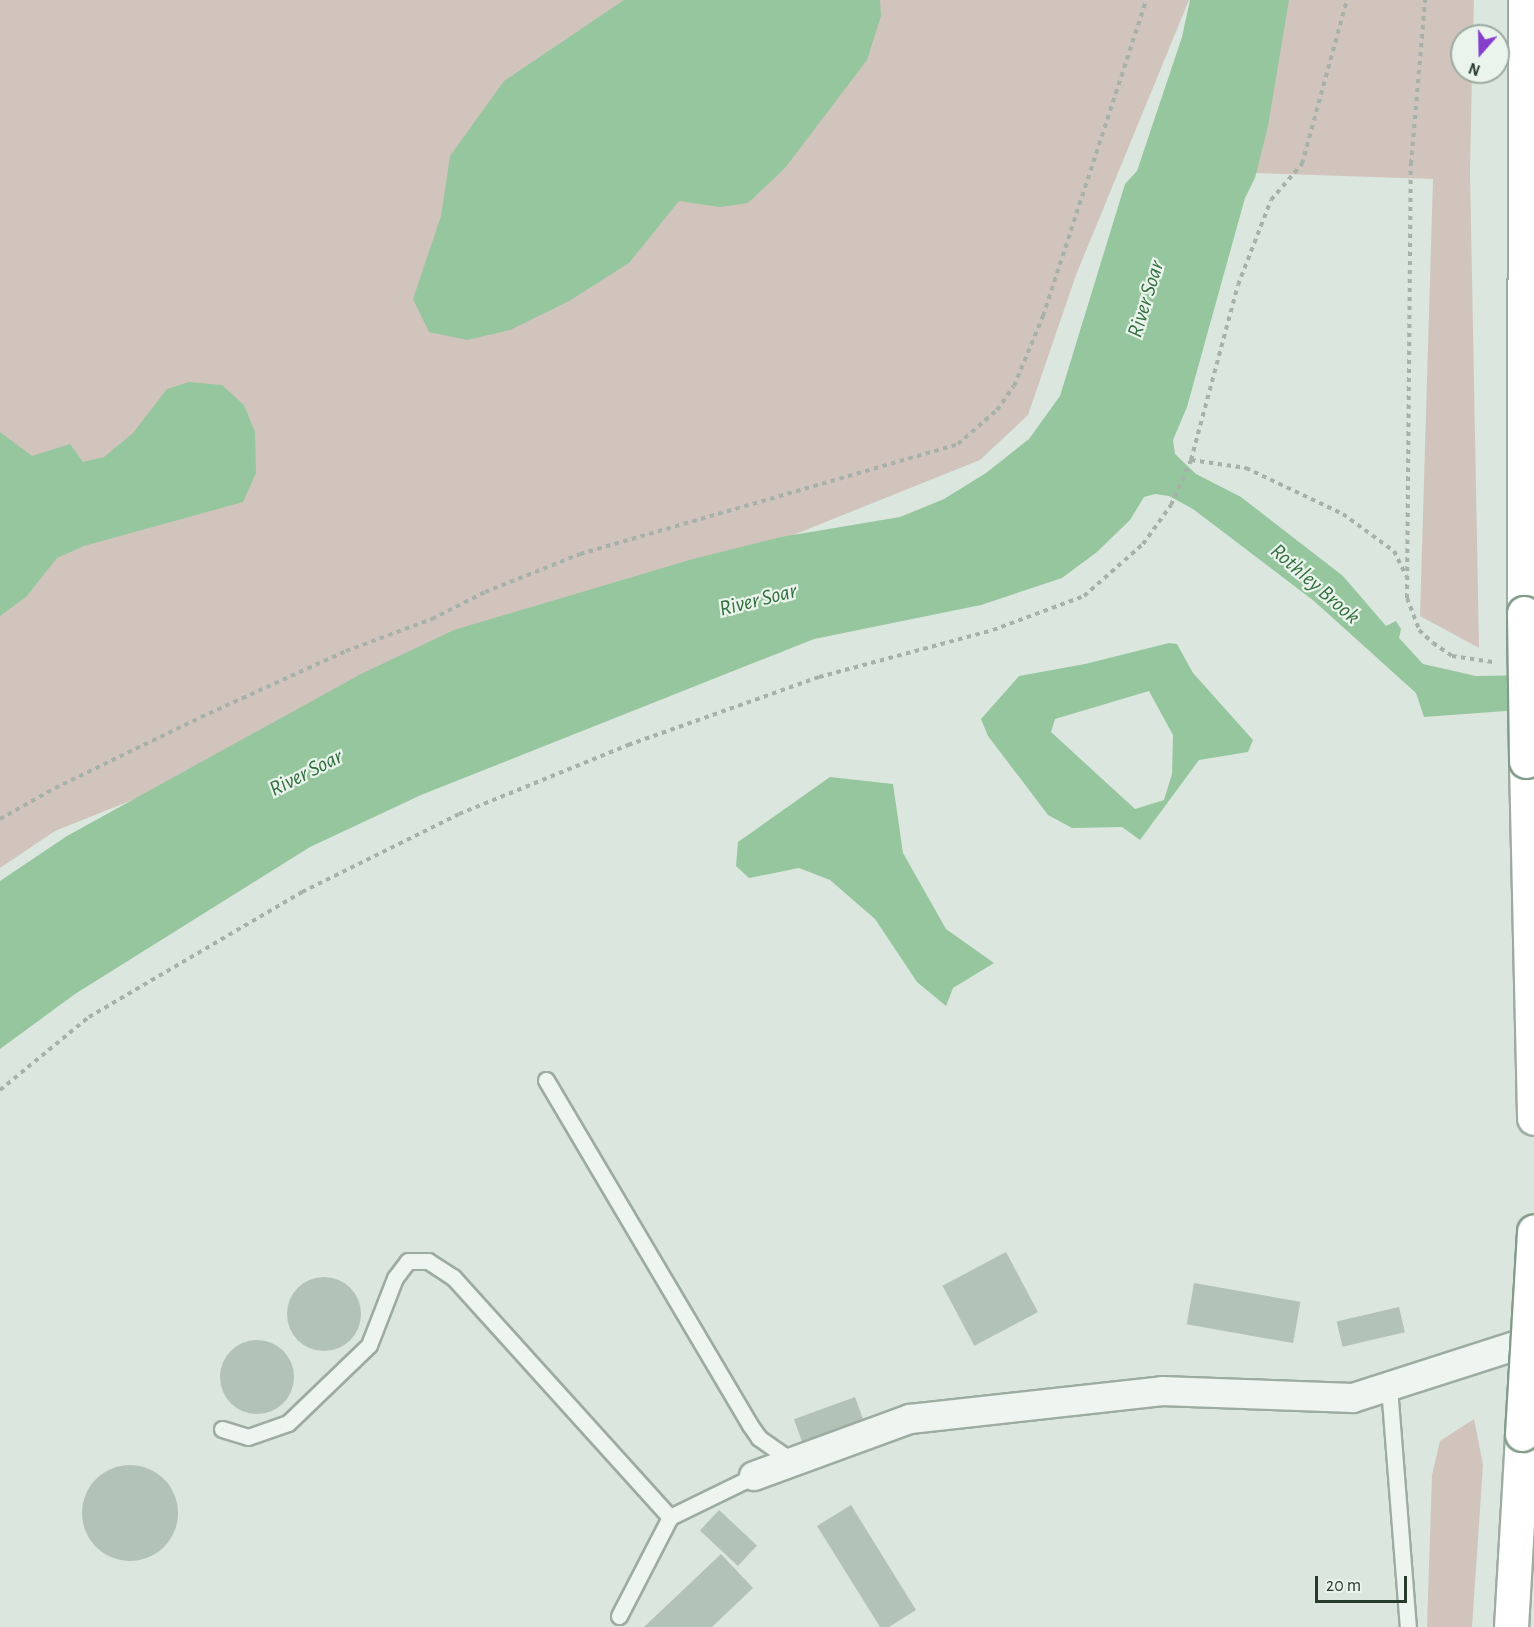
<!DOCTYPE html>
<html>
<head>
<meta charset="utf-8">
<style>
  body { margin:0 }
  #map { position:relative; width:1534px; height:1627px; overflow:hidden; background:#dbe6de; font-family:"Alegreya Sans",sans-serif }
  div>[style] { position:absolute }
  .green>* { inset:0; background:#d0c4bd }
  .water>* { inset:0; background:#96c69e }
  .building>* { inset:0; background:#b3c2b7; transform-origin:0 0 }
  .round { border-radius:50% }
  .path>* { height:4px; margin-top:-2px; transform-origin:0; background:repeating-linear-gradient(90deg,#a6b1a9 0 4.5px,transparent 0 9px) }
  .roads { filter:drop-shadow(2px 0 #9daca1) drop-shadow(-2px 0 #9daca1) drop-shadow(0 2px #9daca1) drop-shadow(0 -2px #9daca1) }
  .lane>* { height:15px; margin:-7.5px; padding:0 7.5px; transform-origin:7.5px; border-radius:7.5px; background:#eef4f0 }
  .street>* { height:28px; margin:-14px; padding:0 14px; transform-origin:14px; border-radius:14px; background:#eef4f0 }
  .highway>* { height:33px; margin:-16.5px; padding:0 16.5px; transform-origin:16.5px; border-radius:16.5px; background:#fff }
  .bridges { filter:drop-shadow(2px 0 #839c8a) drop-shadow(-2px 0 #839c8a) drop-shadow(0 2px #839c8a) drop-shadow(0 -2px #839c8a) }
  .highway-bridge>* { height:33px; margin:-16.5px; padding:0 16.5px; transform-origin:16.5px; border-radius:16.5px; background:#fff }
  span { translate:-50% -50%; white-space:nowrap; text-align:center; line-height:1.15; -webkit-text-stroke:4.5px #eaf4ed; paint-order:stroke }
  .water-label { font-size:22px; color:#316f3d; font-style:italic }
  .north { position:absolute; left:1450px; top:24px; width:60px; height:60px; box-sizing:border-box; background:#eaf4ed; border:2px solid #9caaa0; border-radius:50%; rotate:200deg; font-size:16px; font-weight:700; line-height:24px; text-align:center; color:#263b2c }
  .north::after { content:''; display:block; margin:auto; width:21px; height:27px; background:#863fcc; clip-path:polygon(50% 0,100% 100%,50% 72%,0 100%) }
  .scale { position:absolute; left:1315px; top:1576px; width:92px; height:27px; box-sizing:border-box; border:3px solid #263b2c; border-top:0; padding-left:8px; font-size:18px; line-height:21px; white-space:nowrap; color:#263b2c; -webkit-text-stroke:4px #eaf4ed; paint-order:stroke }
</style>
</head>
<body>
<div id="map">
  <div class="green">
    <i style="clip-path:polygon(0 0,1189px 0,1076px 275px,1028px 415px,980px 460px,55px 831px,0 868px)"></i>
    <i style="clip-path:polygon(1285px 0,1474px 0,1473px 36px,1462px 36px,1462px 72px,1472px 72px,1470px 171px,1479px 648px,1420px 616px,1433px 179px,1254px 173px)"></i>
    <i style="clip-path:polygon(1474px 1419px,1483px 1465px,1472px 1627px,1427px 1627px,1432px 1475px,1440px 1441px)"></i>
  </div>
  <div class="water">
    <i style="clip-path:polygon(624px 0,880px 0,881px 16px,867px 60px,785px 168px,748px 203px,720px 207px,679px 201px,629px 263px,569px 301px,510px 330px,467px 340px,429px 332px,413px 299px,441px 216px,450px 156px,504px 81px)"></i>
    <i style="clip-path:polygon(1190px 0,1289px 0,1268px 126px,1255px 178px,1245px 198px,1187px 407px,1173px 440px,1175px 454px,1196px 474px,1241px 497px,1343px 576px,1386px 626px,1396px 621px,1401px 629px,1399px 638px,1423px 664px,1476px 676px,1534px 675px,1534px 709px,1424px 717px,1416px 693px,1314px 601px,1193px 509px,1169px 496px,1155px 494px,1144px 497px,1130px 520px,1097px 552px,1062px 578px,981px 605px,814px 639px,421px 795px,310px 847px,75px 994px,0 1049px,0 881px,67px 836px,361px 674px,454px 630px,693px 559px,781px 537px,900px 517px,944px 499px,986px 473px,1029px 439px,1060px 396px,1125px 184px,1137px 171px,1182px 37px)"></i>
    <i style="clip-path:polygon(189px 382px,222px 385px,244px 405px,255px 432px,256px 473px,243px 502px,84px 546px,57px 558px,26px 597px,0 616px,0 432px,32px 456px,70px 444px,83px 462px,104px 457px,133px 433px,167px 389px)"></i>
    <i style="clip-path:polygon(evenodd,1169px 643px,1177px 644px,1193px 673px,1253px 740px,1248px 752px,1199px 760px,1140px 840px,1122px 827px,1072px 828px,1048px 815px,988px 736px,981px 719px,1019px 676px,1085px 664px,1169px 643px,1149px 691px,1173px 735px,1172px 774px,1164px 800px,1135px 809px,1051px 732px,1055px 719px,1149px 691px)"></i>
    <i style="clip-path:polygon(830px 777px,893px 784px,903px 853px,946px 929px,994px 963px,953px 988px,946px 1006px,917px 982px,875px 919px,830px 880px,799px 868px,749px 878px,736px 866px,738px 842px)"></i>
  </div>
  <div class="building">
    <i style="left:1006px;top:1252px;width:68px;height:72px;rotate:62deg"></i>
    <i class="round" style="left:287px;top:1277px;width:74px;height:74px"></i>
    <i style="left:1194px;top:1283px;width:108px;height:42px;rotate:10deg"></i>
    <i style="left:1399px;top:1307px;width:26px;height:64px;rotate:77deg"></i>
    <i class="round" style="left:220px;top:1340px;width:74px;height:74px"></i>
    <i style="left:855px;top:1397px;width:30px;height:65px;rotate:70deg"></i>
    <i class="round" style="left:82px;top:1465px;width:96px;height:96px"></i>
    <i style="clip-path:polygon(851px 1505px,916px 1610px,889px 1627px,880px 1627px,817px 1526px)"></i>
    <i style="left:719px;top:1510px;width:52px;height:28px;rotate:43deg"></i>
    <i style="clip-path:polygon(721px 1554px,753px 1588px,712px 1627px,644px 1627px)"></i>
  </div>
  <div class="path">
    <i style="left:1191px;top:460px;width:56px;rotate:8.3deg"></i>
    <i style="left:1246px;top:468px;width:107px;rotate:25.4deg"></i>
    <i style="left:1343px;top:514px;width:63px;rotate:36deg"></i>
    <i style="left:1394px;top:551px;width:28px;rotate:64deg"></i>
    <i style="left:1407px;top:598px;width:434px;rotate:-89.5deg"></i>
    <i style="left:1411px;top:164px;width:165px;rotate:-85.1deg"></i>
    <i style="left:1407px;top:598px;width:34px;rotate:69deg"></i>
    <i style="left:1419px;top:630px;width:19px;rotate:43deg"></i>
    <i style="left:1433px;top:643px;width:23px;rotate:34deg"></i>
    <i style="left:1452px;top:656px;width:41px;rotate:8.3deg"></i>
    <i style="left:0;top:819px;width:63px;rotate:-29.4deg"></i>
    <i style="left:55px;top:788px;width:162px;rotate:-25.9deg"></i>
    <i style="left:201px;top:717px;width:159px;rotate:-24.5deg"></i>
    <i style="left:346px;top:651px;width:92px;rotate:-20.4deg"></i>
    <i style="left:432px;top:619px;width:59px;rotate:-27deg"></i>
    <i style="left:485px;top:592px;width:102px;rotate:-21.8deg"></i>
    <i style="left:580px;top:554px;width:394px;rotate:-16.2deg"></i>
    <i style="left:958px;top:444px;width:52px;rotate:-41.1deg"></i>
    <i style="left:997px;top:410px;width:29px;rotate:-55deg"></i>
    <i style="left:1014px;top:386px;width:76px;rotate:-67.5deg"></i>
    <i style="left:1043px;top:316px;width:332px;rotate:-71.9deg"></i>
    <i style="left:0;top:1090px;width:115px;rotate:-39.4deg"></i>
    <i style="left:89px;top:1017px;width:247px;rotate:-30.4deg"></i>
    <i style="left:302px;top:892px;width:175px;rotate:-26.4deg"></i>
    <i style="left:459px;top:814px;width:183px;rotate:-22.2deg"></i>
    <i style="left:628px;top:745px;width:203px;rotate:-19.6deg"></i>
    <i style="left:819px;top:677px;width:180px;rotate:-15.1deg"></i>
    <i style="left:993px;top:630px;width:97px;rotate:-20.5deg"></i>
    <i style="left:1084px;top:596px;width:79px;rotate:-41.4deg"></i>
    <i style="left:1143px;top:544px;width:48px;rotate:-54.3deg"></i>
    <i style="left:1171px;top:505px;width:49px;rotate:-66deg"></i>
    <i style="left:1191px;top:460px;width:181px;rotate:-75deg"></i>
    <i style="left:1238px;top:285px;width:91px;rotate:-68.8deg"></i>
    <i style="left:1271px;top:200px;width:48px;rotate:-49.3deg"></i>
    <i style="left:1302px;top:164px;width:170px;rotate:-74.7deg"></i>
  </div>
  <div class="roads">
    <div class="lane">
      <i style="left:546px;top:1080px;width:401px;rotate:59.4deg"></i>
      <i style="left:750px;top:1425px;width:16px;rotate:55deg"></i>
      <i style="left:759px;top:1438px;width:39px;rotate:35deg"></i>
      <i style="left:1389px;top:1387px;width:241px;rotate:85.5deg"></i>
      <i style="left:222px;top:1429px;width:27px;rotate:17deg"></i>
      <i style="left:248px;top:1437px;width:42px;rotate:-19.3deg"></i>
      <i style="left:288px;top:1423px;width:112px;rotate:-43.9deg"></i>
      <i style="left:369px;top:1345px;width:72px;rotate:-68.8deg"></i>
      <i style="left:395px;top:1278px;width:21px;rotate:-53deg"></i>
      <i style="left:408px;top:1261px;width:20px"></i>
      <i style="left:428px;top:1261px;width:30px;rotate:33deg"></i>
      <i style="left:453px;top:1277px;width:324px;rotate:47.9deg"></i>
      <i style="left:619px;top:1616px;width:111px;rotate:-62.7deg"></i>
      <i style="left:670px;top:1517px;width:93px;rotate:-26deg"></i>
    </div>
    <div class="street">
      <i style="left:754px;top:1476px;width:166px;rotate:-20.1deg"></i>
      <i style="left:910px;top:1419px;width:254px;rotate:-6.3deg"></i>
      <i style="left:1162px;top:1391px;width:191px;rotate:2.1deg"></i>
      <i style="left:1353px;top:1398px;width:190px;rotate:-17.8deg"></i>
    </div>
    <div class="highway">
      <i style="left:1524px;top:613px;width:613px;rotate:-89.91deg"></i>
      <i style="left:1526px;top:761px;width:357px;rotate:88.7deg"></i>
      <i style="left:1511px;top:1627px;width:193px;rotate:-86.7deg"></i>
    </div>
  </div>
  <div class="bridges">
    <div class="highway-bridge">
      <i style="left:1524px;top:613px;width:148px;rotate:89.2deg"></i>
      <i style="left:1522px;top:1434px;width:203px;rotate:-86.6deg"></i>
    </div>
  </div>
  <div class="water-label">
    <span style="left:1146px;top:299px;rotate:-73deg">River Soar</span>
    <span style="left:1315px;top:584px;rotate:41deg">Rothley Brook</span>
    <span style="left:758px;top:600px;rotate:-14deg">River Soar</span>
    <span style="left:306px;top:773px;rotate:-27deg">River Soar</span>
  </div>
  <div class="north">N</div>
  <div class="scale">20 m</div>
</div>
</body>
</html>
